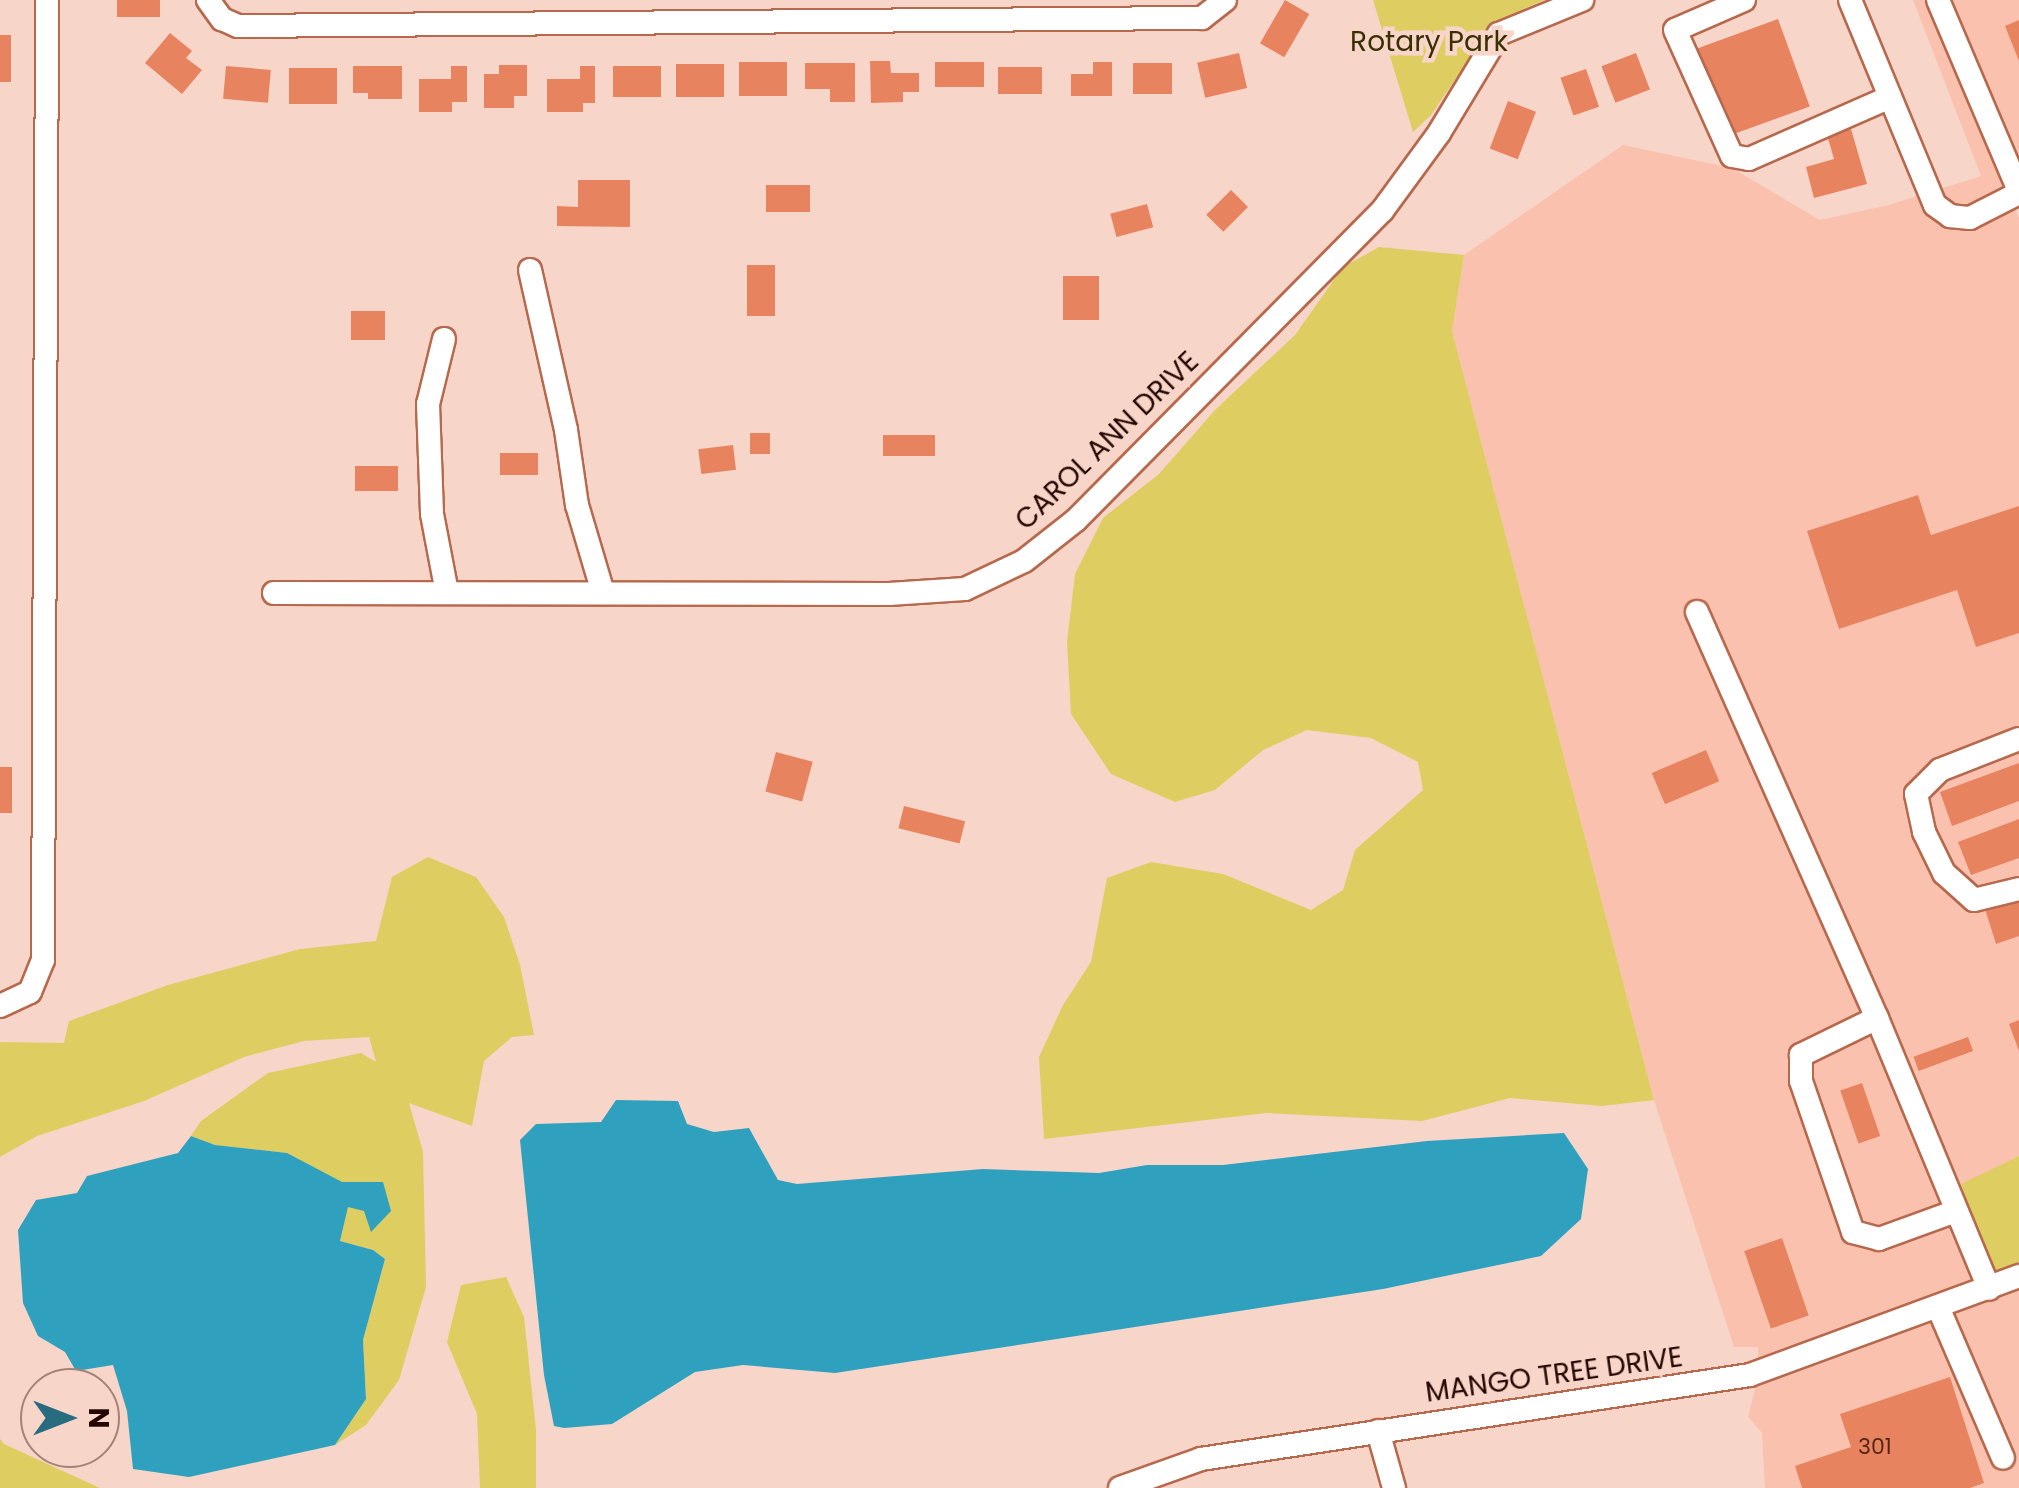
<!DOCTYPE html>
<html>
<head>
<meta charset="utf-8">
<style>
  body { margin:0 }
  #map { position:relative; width:2019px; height:1488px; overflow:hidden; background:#f8d5c9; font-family:Poppins,sans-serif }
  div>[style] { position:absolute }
  .built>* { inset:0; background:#fac2ae }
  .green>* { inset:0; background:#decd61 }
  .water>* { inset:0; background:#2fa0be }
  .building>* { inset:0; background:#e8835f; transform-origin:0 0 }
  .roads { filter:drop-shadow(2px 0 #b6694d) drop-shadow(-2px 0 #b6694d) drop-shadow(0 2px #b6694d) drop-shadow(0 -2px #b6694d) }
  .minor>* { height:22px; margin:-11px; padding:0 11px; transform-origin:11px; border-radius:11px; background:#fff }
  span { translate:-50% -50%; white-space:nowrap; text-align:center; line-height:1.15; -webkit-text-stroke:9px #f8d5c9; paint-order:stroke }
  .number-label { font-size:22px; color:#552618 }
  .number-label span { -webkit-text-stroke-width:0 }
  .park-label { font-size:28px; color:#383000 }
  .street-label { font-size:28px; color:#240701 }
  .north { position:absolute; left:20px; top:1368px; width:100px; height:100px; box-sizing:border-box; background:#f8d5c9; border:2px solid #a38379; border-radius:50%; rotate:90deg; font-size:28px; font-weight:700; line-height:40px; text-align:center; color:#240701 }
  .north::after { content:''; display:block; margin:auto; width:35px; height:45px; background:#2a6c7f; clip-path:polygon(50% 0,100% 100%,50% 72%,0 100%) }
</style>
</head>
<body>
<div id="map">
  <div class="built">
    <i style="clip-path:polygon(1913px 0,1926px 0,2019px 218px,2019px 1156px,1961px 1185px,1994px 1273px,2019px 1262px,2019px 1488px,1765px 1488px,1762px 1433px,1748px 1417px,1758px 1377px,1758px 1347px,1734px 1347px,1654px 1100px,1452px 331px,1464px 255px,1623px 145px,1732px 168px,1820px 220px,1889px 205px,1981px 176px)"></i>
    <i style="clip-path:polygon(1950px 0,2019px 0,2019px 163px)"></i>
  </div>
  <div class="green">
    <i style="clip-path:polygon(1373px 0,1544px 0,1494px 22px,1431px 115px,1413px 132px)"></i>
    <i style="clip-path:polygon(1379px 247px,1464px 255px,1452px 331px,1654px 1100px,1602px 1106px,1510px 1098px,1422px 1121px,1266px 1113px,1044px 1139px,1039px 1057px,1063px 1005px,1091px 962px,1107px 878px,1151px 862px,1223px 874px,1311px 910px,1343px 890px,1355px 850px,1423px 790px,1418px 762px,1371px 738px,1307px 730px,1263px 750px,1215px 790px,1175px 802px,1111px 774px,1071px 714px,1067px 642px,1075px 574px,1103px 518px,1159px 474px,1215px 410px,1295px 335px,1343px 267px)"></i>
    <i style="clip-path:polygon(428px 857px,476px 877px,504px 917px,520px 965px,534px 1035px,512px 1037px,484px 1061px,472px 1126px,409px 1103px,423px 1152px,426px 1287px,399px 1380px,366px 1425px,335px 1445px,366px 1399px,363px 1340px,385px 1259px,373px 1250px,340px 1241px,348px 1206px,391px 1212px,287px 1153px,215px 1145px,191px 1136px,201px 1121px,268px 1073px,361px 1053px,376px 1062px,369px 1037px,304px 1041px,244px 1057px,144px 1101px,37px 1136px,0 1157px,0 1042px,64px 1043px,69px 1021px,168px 985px,300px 949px,376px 941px,392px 877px)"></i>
    <i style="clip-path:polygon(2019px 1156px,2019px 1262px,1993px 1273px,1961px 1184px)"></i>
    <i style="clip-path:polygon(506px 1277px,524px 1317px,536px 1430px,536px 1488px,480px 1488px,477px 1414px,447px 1342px,461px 1285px)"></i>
    <i style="clip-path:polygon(0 1439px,4px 1444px,100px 1488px,0 1488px)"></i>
  </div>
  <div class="water">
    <i style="clip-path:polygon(616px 1100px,678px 1101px,687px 1124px,714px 1132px,749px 1128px,778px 1180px,797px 1184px,983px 1169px,1099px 1173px,1147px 1165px,1223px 1165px,1427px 1141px,1564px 1133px,1588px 1169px,1581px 1219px,1541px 1256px,1383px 1289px,835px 1373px,743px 1365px,695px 1372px,612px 1424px,564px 1428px,554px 1426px,544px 1375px,520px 1140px,536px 1124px,601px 1122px)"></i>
    <i style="clip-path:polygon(191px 1136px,215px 1145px,287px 1153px,342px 1182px,383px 1182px,391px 1211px,371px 1232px,364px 1211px,348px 1207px,340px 1241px,373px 1250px,385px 1259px,363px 1340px,366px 1399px,335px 1445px,189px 1477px,133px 1469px,127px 1411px,113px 1365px,76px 1371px,65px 1352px,38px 1336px,23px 1303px,18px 1230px,36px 1200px,77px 1193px,87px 1176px,178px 1153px)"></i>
  </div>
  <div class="building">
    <i style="left:117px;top:0;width:43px;height:17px"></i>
    <i style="left:1285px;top:0;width:28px;height:50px;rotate:30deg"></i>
    <i style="left:1778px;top:19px;width:93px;height:86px;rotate:70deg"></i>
    <i style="clip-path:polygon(2019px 20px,2019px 61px,2005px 26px)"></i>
    <i style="clip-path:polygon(170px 33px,192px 51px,186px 58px,202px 70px,182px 94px,145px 63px)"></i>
    <i style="left:0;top:35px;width:11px;height:47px"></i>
    <i style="left:1239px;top:53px;width:36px;height:43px;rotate:77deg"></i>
    <i style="left:1636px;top:53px;width:39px;height:37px;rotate:69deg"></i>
    <i style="clip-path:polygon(870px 61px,890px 61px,891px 73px,919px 73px,919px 92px,903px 92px,903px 102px,871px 103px)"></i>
    <i style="left:739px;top:62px;width:48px;height:34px"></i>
    <i style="left:935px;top:62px;width:49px;height:25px"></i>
    <i style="clip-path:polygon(1093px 62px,1112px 62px,1112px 96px,1071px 96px,1071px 74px,1093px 74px)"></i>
    <i style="clip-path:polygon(805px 63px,855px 63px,855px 102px,830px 102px,830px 89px,805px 89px)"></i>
    <i style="left:1133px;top:63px;width:39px;height:31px"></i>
    <i style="left:676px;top:64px;width:48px;height:33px"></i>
    <i style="clip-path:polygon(499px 65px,527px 65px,527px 96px,514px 96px,514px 108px,484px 108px,484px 74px,499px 74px)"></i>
    <i style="left:226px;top:66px;width:45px;height:33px;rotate:5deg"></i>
    <i style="clip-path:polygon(353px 66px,402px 66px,402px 99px,368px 99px,368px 93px,353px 93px)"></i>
    <i style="clip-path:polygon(451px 66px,467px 66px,467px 102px,452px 102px,452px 112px,419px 112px,419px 79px,451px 79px)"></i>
    <i style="clip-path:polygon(580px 66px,595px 66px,595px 103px,583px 103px,583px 112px,547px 112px,547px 79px,580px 79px)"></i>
    <i style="left:613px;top:66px;width:48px;height:31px"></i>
    <i style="left:998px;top:67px;width:44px;height:27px"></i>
    <i style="left:289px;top:68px;width:48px;height:36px"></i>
    <i style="left:1586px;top:69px;width:40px;height:27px;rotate:71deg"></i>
    <i style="left:1508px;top:101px;width:30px;height:51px;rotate:21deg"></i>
    <i style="clip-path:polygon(1851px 129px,1867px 184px,1814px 198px,1806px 167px,1834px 159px,1827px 135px)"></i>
    <i style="clip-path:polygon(578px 180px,630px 180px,630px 227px,557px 226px,557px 206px,578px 207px)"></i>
    <i style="left:766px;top:185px;width:44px;height:27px"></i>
    <i style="left:1231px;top:190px;width:24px;height:35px;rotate:45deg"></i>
    <i style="left:1147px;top:204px;width:24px;height:38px;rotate:75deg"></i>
    <i style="left:747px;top:265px;width:28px;height:51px"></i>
    <i style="left:1063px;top:276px;width:36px;height:44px"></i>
    <i style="left:351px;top:311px;width:34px;height:29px"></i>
    <i style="left:750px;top:433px;width:20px;height:21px"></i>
    <i style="left:935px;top:435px;width:21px;height:52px;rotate:90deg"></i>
    <i style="left:733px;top:445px;width:25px;height:35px;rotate:83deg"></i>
    <i style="left:500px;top:453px;width:38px;height:22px"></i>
    <i style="left:355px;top:466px;width:43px;height:25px"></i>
    <i style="clip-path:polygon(1918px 495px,1931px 535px,2019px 506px,2019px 633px,1976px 647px,1957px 590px,1839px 629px,1807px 531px)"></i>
    <i style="left:1706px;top:750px;width:34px;height:59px;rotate:67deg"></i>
    <i style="left:776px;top:752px;width:38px;height:41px;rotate:15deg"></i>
    <i style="clip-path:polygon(2019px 763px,2019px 801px,1952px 826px,1940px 792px)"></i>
    <i style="left:0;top:767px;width:12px;height:46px"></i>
    <i style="left:904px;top:806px;width:63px;height:23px;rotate:14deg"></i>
    <i style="clip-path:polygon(2019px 819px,2019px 858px,1971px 875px,1958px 842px)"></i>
    <i style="clip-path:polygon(2019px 898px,2019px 936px,1996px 944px,1985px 909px)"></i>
    <i style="clip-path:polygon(2019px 1020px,2019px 1051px,2009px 1024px)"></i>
    <i style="left:1968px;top:1037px;width:15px;height:58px;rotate:70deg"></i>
    <i style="left:1862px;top:1083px;width:56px;height:23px;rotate:71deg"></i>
    <i style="left:1782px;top:1238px;width:82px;height:40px;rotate:71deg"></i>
    <i style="clip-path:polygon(1950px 1377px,1984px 1483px,1970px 1488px,1802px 1488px,1795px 1466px,1851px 1447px,1840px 1414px)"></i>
  </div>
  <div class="roads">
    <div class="minor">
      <i style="left:208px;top:0;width:24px;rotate:54deg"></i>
      <i style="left:222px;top:19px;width:17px;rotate:24deg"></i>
      <i style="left:238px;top:26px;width:964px;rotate:-0.48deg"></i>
      <i style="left:1202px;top:18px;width:29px;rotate:-38deg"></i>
      <i style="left:1744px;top:0;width:75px;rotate:156.5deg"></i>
      <i style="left:1675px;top:30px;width:138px;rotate:65.7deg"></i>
      <i style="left:1732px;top:156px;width:17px;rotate:10deg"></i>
      <i style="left:1749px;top:159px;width:154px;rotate:-23.7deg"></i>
      <i style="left:1850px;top:0;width:222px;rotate:67.5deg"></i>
      <i style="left:1935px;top:205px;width:19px;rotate:36deg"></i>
      <i style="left:1950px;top:216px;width:20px;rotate:6deg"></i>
      <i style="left:1970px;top:218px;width:55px;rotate:-27deg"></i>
      <i style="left:1938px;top:0;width:207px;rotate:67deg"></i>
      <i style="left:530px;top:270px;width:164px;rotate:77.3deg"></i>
      <i style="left:566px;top:430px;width:76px;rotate:81.7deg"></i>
      <i style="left:577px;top:505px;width:92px;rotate:73.5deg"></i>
      <i style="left:444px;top:339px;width:67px;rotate:103.8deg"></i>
      <i style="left:428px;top:404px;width:110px;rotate:87.9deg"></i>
      <i style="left:432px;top:514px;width:80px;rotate:79.2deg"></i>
      <i style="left:274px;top:593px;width:615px;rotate:0.09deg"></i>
      <i style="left:889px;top:594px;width:76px;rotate:-3.8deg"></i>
      <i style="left:965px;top:589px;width:65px;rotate:-25.4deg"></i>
      <i style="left:1024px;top:561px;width:66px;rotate:-38.3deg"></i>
      <i style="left:1076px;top:520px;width:435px;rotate:-45.3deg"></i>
      <i style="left:1382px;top:211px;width:97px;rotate:-53.8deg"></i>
      <i style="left:1439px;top:133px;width:116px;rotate:-58.8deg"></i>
      <i style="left:1499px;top:34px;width:90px;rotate:-22.3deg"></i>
      <i style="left:1697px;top:612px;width:444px;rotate:66.1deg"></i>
      <i style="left:1877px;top:1018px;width:293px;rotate:67.5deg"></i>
      <i style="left:2019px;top:739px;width:85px;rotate:158.6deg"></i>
      <i style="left:1940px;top:770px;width:34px;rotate:135deg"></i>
      <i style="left:1916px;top:794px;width:39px;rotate:78deg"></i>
      <i style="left:1924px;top:832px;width:46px;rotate:64deg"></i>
      <i style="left:1944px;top:873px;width:40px;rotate:42deg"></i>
      <i style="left:1974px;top:900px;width:46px;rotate:-13.7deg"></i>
      <i style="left:0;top:1006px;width:33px;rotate:-25deg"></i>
      <i style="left:30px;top:992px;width:35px;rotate:-68deg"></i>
      <i style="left:43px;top:960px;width:960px;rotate:-89.76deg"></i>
      <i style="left:1877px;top:1018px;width:85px;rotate:154deg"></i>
      <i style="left:1801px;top:1055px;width:26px;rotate:90deg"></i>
      <i style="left:1801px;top:1081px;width:160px;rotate:71deg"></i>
      <i style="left:1853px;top:1232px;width:27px;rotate:15deg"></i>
      <i style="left:1879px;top:1239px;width:79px;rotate:-20deg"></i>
      <i style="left:1938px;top:1307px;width:164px;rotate:66.7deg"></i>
      <i style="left:1378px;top:1431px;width:59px;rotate:74.3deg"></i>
      <i style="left:1120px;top:1488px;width:86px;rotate:-19.7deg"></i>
      <i style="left:1201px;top:1459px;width:555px;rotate:-8.7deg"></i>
      <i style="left:1750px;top:1375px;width:287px;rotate:-20.2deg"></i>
    </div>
  </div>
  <div class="number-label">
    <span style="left:1875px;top:1447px">301</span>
  </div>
  <div class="park-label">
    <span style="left:1429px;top:42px">Rotary Park</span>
  </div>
  <div class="street-label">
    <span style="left:1107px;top:441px;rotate:-44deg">CAROL ANN DRIVE</span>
    <span style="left:1554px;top:1375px;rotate:-8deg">MANGO TREE DRIVE</span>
  </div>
  <div class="north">N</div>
</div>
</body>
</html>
